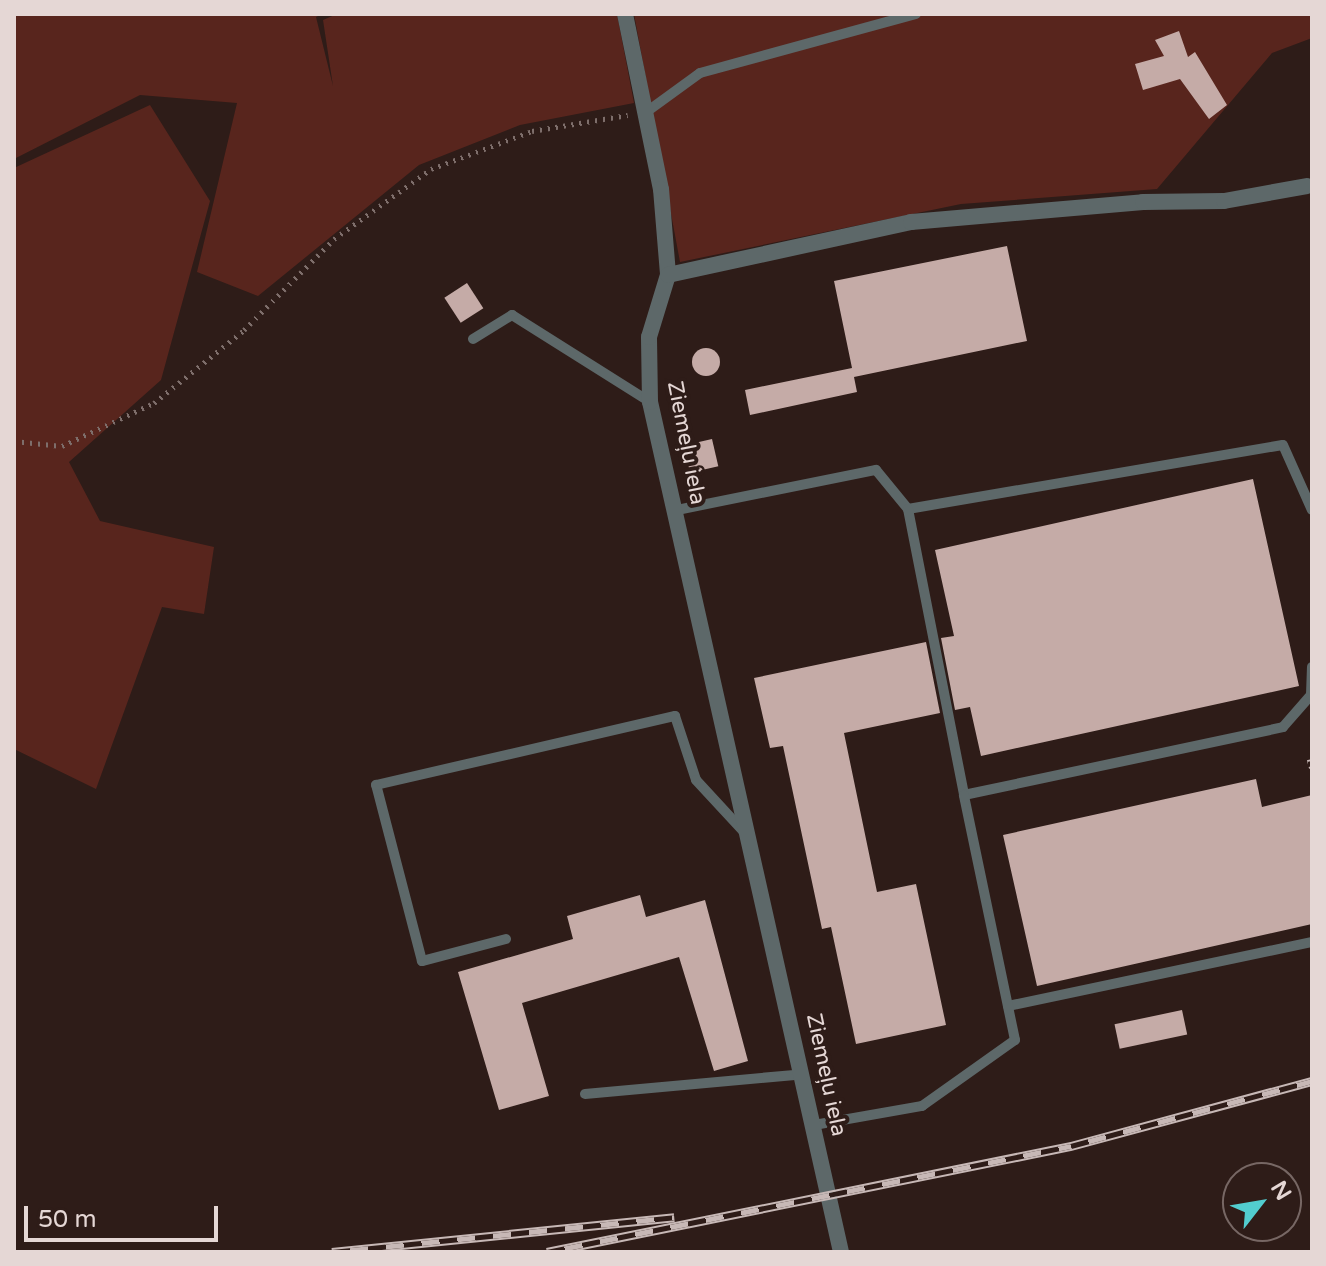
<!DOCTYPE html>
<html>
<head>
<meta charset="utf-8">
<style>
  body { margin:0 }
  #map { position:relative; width:1326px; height:1266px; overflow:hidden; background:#2e1c18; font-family:"Varela Round",sans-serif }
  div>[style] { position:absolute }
  .green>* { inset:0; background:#58251d }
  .building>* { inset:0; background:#c5aba7; transform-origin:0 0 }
  .round { border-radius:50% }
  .path>* { height:5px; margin-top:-2.5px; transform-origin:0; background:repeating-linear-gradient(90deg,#7e6e6b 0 2px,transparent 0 8px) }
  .lane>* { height:10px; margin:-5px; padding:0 5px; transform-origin:5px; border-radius:5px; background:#5d6869 }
  .street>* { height:16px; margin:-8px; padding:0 8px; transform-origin:8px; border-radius:8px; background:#5d6869 }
  .rail>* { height:9px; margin-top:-4.5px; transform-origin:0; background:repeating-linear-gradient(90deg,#2e1c18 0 18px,#c7b8b6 0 36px); box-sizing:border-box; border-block:2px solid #c7b8b6 }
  span { translate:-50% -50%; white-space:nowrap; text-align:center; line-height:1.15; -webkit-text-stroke:8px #2e1c18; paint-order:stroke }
  .street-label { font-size:22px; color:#e5d7d5 }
  .frame { position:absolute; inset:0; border:16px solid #e5d7d5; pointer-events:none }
  .north { position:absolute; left:1222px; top:1162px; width:80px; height:80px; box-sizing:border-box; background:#2e1c18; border:2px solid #776764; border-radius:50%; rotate:59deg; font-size:22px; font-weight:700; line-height:32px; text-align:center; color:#e5d7d5 }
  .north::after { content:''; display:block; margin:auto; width:28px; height:36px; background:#52cdcf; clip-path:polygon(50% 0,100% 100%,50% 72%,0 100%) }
  .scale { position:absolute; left:24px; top:1206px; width:194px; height:36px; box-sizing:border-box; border:4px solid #e5d7d5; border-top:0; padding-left:10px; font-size:24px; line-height:28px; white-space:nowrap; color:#e5d7d5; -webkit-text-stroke:6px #2e1c18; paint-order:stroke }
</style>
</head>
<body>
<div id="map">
  <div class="green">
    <i style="clip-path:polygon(14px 14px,322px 14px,316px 17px,333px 86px,323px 20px,337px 14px,617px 14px,634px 103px,520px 125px,419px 165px,258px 296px,197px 272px,237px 103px,140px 95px,14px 159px)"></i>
    <i style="clip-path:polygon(634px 14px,1312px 14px,1312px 38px,1272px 53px,1157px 189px,961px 204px,680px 262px)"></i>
    <i style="clip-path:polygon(150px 105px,210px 201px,161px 380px,69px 462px,100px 521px,214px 547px,204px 614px,162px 607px,96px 789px,14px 749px,14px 168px)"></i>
  </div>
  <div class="building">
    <i style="clip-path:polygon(1179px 31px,1188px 57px,1195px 52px,1227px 105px,1209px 119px,1180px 79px,1143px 90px,1135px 64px,1164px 56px,1155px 40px)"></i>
    <i style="clip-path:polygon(1007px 246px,1027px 341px,854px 377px,857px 392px,750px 415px,745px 390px,852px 368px,834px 281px)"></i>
    <i style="left:467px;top:283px;width:30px;height:27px;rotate:57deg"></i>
    <i class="round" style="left:692px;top:348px;width:28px;height:28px"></i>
    <i style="left:712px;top:439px;width:28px;height:29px;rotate:77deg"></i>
    <i style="clip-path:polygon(1253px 479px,1299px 686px,981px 756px,970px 707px,955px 710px,941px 638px,954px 636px,935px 550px)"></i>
    <i style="clip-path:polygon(926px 642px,940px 713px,844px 733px,877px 892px,916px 884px,946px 1025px,856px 1044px,831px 927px,822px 929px,783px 746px,770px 748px,754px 678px)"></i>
    <i style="clip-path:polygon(1256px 779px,1262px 807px,1312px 795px,1312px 924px,1037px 986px,1003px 835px)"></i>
    <i style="clip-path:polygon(640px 895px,646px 917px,705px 900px,748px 1061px,714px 1071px,679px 957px,522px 1003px,549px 1096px,499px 1110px,458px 972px,573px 939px,567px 916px)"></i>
    <i style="left:1182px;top:1010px;width:25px;height:69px;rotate:78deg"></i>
  </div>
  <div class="path">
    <i style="left:14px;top:441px;width:48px;rotate:5.9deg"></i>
    <i style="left:62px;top:446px;width:102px;rotate:-25.1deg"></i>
    <i style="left:154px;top:403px;width:116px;rotate:-39deg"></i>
    <i style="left:244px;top:330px;width:128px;rotate:-45.3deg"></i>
    <i style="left:334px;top:239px;width:120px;rotate:-35.8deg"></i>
    <i style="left:431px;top:169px;width:108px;rotate:-20.6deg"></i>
    <i style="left:532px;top:131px;width:97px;rotate:-9.5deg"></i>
  </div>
  <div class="lane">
    <i style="left:645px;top:113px;width:68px;rotate:-36deg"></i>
    <i style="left:700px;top:73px;width:224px;rotate:-15.3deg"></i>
    <i style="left:473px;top:339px;width:46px;rotate:-31.6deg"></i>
    <i style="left:512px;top:315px;width:163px;rotate:32.2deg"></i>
    <i style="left:908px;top:509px;width:380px;rotate:-9.7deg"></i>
    <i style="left:1283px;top:445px;width:71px;rotate:66deg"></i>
    <i style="left:677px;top:510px;width:203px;rotate:-11.4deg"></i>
    <i style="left:876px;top:470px;width:50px;rotate:50.6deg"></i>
    <i style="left:908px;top:509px;width:291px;rotate:78.9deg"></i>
    <i style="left:964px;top:795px;width:326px;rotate:-12deg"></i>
    <i style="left:1283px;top:727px;width:43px;rotate:-48.8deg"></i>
    <i style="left:1311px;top:695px;width:28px;rotate:-88deg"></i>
    <i style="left:506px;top:939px;width:87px;rotate:165.3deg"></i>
    <i style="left:422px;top:961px;width:182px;rotate:-104.6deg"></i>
    <i style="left:376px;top:785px;width:307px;rotate:-13deg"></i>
    <i style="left:675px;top:716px;width:67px;rotate:71.8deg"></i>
    <i style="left:696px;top:780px;width:69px;rotate:47.3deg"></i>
    <i style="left:1008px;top:1006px;width:311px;rotate:-11.9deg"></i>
    <i style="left:585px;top:1094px;width:219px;rotate:-5.2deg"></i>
    <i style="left:814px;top:1125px;width:110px;rotate:-10deg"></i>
    <i style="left:922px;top:1106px;width:114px;rotate:-35.4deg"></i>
    <i style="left:1015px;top:1040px;width:250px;rotate:-101.8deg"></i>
  </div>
  <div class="street">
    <i style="left:625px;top:14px;width:179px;rotate:78.4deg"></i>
    <i style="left:661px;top:189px;width:86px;rotate:85.3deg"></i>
    <i style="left:841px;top:1252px;width:871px;rotate:-102.66deg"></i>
    <i style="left:650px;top:402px;width:65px;rotate:-90.9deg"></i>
    <i style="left:649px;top:337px;width:65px;rotate:-73deg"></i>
    <i style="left:668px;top:275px;width:249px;rotate:-12.3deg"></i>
    <i style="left:911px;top:222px;width:233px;rotate:-4.9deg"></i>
    <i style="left:1143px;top:202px;width:81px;rotate:-0.7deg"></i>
    <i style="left:1224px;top:201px;width:84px;rotate:-10.2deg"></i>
  </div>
  <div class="rail">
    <i style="left:1308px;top:764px;width:4px;rotate:-14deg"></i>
    <i style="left:332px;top:1252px;width:344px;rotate:-5.8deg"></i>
    <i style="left:547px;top:1252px;width:535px;rotate:-11.44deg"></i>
    <i style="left:1071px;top:1146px;width:250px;rotate:-15.1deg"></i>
  </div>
  <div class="street-label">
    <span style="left:686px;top:443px;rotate:79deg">Ziemeļu iela</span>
    <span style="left:826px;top:1075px;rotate:78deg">Ziemeļu iela</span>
  </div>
  <div class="frame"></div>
  <div class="north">N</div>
  <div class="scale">50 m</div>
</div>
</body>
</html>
